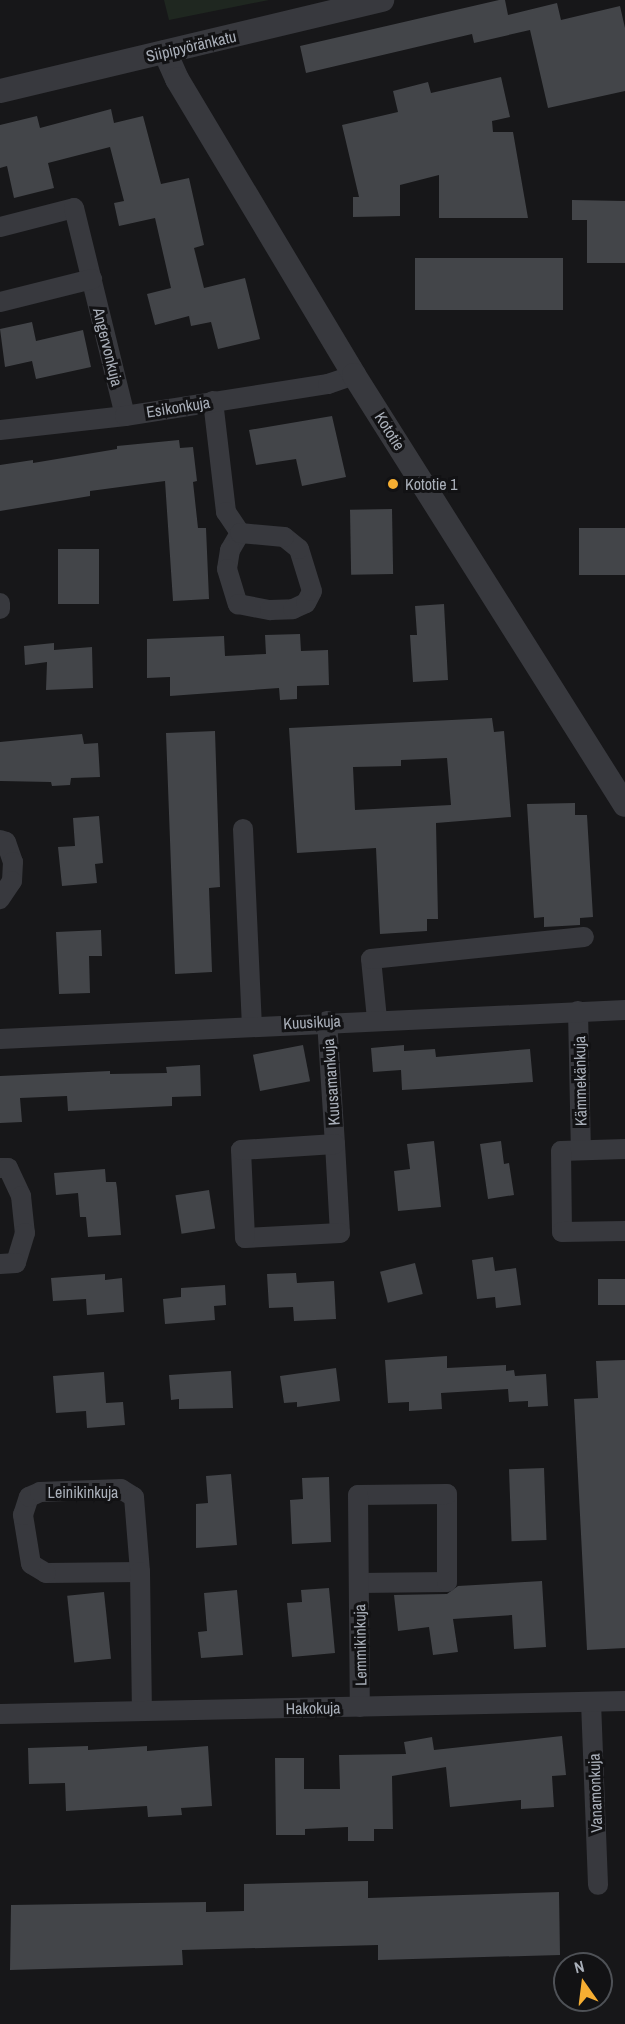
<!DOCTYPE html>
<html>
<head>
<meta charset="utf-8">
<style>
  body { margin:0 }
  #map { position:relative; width:625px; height:2024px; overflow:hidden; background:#171719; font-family:"Archivo Narrow",sans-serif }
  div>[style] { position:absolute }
  .green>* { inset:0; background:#1f2720 }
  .building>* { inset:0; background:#434549; transform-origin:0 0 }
  .minor>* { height:20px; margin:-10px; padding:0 10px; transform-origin:10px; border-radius:10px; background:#38393e }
  .tertiary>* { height:24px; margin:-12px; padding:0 12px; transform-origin:12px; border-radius:12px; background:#38393e }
  .dots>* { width:16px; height:16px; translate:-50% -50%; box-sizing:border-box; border:3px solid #121214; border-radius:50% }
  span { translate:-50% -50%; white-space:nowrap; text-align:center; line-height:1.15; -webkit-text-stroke:6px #121214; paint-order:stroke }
  .street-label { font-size:16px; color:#a9afb9 }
  .poi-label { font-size:16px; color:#a9afb9 }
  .left { translate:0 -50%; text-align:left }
  .north { position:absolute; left:553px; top:1952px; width:60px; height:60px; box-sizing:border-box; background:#121214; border:2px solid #4e5156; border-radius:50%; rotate:346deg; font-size:16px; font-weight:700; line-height:24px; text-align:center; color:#a9afb9 }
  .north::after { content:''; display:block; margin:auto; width:21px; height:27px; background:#f6ae32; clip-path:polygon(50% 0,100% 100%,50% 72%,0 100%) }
</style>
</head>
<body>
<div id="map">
  <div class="green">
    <i style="clip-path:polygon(164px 0,269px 0,169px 20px)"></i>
  </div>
  <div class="building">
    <i style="clip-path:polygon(499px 0,505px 0,508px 15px,557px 3px,561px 20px,620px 6px,625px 28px,625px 91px,548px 108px,530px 30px,474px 43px,472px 34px,306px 73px,300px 46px)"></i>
    <i style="clip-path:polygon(501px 77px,510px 117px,492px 121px,493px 132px,513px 132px,528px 218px,439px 218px,439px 175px,400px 185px,400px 216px,353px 217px,353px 197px,359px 197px,342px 125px,398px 112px,393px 91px,428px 82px,431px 93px)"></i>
    <i style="clip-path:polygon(111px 109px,114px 123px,143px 116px,161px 184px,189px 178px,204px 245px,194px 248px,204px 288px,245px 278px,260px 339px,218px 349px,211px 322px,191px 326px,189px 316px,155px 325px,147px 294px,171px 288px,155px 218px,119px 226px,114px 203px,124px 201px,110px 147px,48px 163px,54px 188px,14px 198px,7px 166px,0 168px,0 125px,37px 116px,40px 128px)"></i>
    <i style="clip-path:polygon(572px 200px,625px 201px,625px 263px,587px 263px,587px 220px,572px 220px)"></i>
    <i style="left:563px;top:258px;width:52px;height:148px;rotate:90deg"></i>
    <i style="clip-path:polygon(32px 322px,36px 341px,83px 330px,91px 367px,36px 379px,32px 361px,5px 367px,0 329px)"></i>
    <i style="clip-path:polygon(332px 416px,346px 477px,302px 486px,296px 459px,256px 465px,249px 430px)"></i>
    <i style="clip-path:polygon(179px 440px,180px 448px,193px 447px,197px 481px,193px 482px,198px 528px,206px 528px,209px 599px,173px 601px,165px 481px,90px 491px,90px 496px,0 511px,0 465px,33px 460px,33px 463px,117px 449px,117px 446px)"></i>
    <i style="left:392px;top:509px;width:65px;height:42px;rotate:89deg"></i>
    <i style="left:579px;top:528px;width:46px;height:47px"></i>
    <i style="left:58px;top:549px;width:41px;height:55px"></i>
    <i style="clip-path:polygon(444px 604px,448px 680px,413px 682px,410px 635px,417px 635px,415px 606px)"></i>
    <i style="clip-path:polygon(300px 634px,301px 651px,328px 650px,329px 685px,297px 686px,297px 699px,280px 700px,279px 688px,170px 696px,170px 677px,147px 678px,147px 639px,224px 636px,225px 656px,266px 654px,265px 635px)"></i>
    <i style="clip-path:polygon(54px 643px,54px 650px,92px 647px,93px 688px,46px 690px,47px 662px,25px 665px,24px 646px)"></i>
    <i style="clip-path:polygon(evenodd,492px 718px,494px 732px,504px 731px,511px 817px,436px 823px,438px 919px,427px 919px,427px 931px,380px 934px,376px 848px,297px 853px,289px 728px,492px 718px,447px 758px,451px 805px,355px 810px,353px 767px,401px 766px,401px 760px,447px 758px)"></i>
    <i style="clip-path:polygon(215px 731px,220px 887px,209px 888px,212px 972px,175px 974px,166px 733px)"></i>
    <i style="clip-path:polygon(82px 734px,84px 744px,98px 743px,100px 777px,71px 778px,70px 785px,52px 786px,51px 782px,0 781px,0 742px)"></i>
    <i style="clip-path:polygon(575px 803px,575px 815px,587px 815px,593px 917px,580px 918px,580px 925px,544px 927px,544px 917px,534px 918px,527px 804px)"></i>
    <i style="clip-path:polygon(99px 816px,103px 863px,95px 864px,97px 883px,62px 886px,58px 847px,75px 846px,73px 818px)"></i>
    <i style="clip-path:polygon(101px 930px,102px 956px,89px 956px,90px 993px,59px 994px,56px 932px)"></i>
    <i style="left:303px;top:1045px;width:37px;height:51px;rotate:79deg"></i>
    <i style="clip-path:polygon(404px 1045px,404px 1051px,435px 1049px,436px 1057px,530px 1049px,533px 1082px,402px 1090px,401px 1070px,373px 1072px,371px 1048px)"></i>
    <i style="clip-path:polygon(200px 1065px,201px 1096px,172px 1097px,172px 1106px,68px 1111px,67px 1096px,20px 1098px,22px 1122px,0 1123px,0 1076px,110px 1071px,110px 1074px,167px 1073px,166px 1067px)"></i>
    <i style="clip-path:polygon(434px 1141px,441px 1207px,398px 1211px,394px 1171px,410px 1169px,407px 1144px)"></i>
    <i style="clip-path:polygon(501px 1141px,504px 1164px,509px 1163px,514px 1195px,488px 1199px,480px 1144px)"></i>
    <i style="clip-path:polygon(105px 1169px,106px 1182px,116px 1182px,117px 1188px,121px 1235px,88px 1237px,86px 1217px,80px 1217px,78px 1193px,56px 1195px,54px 1173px)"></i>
    <i style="left:209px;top:1190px;width:39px;height:34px;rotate:81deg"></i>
    <i style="clip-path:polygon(493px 1257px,495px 1271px,516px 1268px,521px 1305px,496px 1308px,495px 1297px,477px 1299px,472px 1260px)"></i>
    <i style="left:415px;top:1263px;width:32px;height:36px;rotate:76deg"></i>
    <i style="clip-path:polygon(296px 1273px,297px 1283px,334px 1281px,336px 1319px,294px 1321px,293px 1307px,269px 1308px,267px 1274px)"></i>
    <i style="clip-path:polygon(105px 1274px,105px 1280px,122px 1278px,124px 1312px,87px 1315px,86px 1299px,53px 1301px,51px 1278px)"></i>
    <i style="left:625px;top:1279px;width:26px;height:27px;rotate:90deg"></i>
    <i style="clip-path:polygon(225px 1285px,226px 1305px,214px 1306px,215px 1320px,165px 1324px,163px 1299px,181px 1297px,181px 1288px)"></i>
    <i style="clip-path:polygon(447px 1356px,447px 1368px,506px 1365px,506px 1371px,514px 1370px,515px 1376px,546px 1374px,548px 1406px,528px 1407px,528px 1401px,509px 1402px,508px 1389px,441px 1393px,442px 1409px,409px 1411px,409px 1402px,388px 1403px,385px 1360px)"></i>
    <i style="clip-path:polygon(625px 1360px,625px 1648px,587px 1650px,574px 1399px,598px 1398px,596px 1361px)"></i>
    <i style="clip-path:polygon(336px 1368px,340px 1401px,297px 1407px,297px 1402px,284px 1403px,280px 1376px)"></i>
    <i style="clip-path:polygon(231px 1371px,233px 1408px,179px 1409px,179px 1399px,171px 1400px,169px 1375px)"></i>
    <i style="clip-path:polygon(104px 1372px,106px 1403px,123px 1402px,125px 1425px,87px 1428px,86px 1411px,56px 1413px,53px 1376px)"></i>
    <i style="left:544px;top:1468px;width:72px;height:35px;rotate:88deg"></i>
    <i style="clip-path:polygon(231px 1474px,237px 1545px,196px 1548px,196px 1504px,208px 1503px,206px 1476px)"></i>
    <i style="clip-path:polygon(329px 1477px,331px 1542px,292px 1544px,290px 1500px,303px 1499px,302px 1478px)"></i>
    <i style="clip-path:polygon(542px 1581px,546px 1647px,514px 1649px,512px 1615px,453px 1619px,458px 1652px,433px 1655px,429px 1627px,398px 1631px,394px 1595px,447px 1594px,458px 1586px)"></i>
    <i style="clip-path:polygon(329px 1588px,335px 1653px,292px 1657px,287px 1603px,302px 1602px,301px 1590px)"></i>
    <i style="clip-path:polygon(237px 1590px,243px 1655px,201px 1658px,198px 1632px,207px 1631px,204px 1593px)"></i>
    <i style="left:104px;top:1592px;width:67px;height:37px;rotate:84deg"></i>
    <i style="clip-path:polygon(562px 1736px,566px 1775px,552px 1776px,554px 1807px,521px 1809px,521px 1800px,450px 1807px,446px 1767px,392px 1776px,393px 1829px,374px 1829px,374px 1841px,348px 1841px,348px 1827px,305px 1829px,305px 1835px,276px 1835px,275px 1758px,304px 1758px,304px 1789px,340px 1789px,339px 1755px,406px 1754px,404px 1742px,432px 1737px,434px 1750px)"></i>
    <i style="clip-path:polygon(88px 1746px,88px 1750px,147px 1746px,147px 1751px,208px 1746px,212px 1806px,181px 1808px,182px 1815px,148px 1817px,147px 1806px,66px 1811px,65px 1783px,29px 1784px,28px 1748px)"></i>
    <i style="clip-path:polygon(368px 1881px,368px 1898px,559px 1892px,560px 1955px,378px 1960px,378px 1945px,182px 1950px,183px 1965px,10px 1970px,11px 1905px,206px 1902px,206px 1912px,244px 1911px,244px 1884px)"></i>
  </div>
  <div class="minor">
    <i style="left:0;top:227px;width:76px;rotate:-14.4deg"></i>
    <i style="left:74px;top:208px;width:214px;rotate:76.2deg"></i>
    <i style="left:0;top:302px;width:95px;rotate:-14deg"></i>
    <i style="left:213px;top:401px;width:112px;rotate:83.3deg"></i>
    <i style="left:226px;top:512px;width:25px;rotate:56deg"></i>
    <i style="left:240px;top:533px;width:20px;rotate:120deg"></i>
    <i style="left:230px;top:550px;width:19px;rotate:99deg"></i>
    <i style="left:227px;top:569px;width:37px;rotate:73deg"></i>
    <i style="left:238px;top:604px;width:33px;rotate:11deg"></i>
    <i style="left:270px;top:610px;width:23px;rotate:-2deg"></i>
    <i style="left:293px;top:609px;width:14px;rotate:-25deg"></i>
    <i style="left:306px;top:603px;width:13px;rotate:-63deg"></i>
    <i style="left:312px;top:591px;width:44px;rotate:-107.2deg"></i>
    <i style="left:299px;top:549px;width:19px;rotate:-141deg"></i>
    <i style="left:284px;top:537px;width:44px;rotate:-174.8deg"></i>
    <i style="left:0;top:430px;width:126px;rotate:-6.4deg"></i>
    <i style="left:125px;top:416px;width:206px;rotate:-9deg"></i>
    <i style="left:328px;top:384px;width:28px;rotate:-19deg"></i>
    <i style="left:0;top:603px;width:6px;rotate:90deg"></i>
    <i style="left:243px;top:829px;width:196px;rotate:87.4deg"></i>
    <i style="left:0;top:840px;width:6px;rotate:18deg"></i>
    <i style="left:6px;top:842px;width:21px;rotate:71deg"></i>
    <i style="left:13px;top:862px;width:19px;rotate:93deg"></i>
    <i style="left:12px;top:881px;width:22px;rotate:124deg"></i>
    <i style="left:578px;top:1011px;width:139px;rotate:88.8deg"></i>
    <i style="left:377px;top:1019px;width:60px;rotate:-95.7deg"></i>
    <i style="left:371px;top:959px;width:214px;rotate:-5.9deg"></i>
    <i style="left:327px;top:1021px;width:123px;rotate:86.3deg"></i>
    <i style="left:335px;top:1144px;width:89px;rotate:86.8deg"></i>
    <i style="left:340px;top:1233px;width:95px;rotate:177deg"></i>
    <i style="left:245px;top:1238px;width:88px;rotate:-92.6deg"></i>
    <i style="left:241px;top:1150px;width:94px;rotate:-3.7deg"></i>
    <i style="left:0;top:1039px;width:626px;rotate:-2.66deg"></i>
    <i style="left:625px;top:1149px;width:64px;rotate:178.2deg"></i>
    <i style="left:561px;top:1151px;width:81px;rotate:89.3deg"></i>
    <i style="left:562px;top:1232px;width:63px;rotate:-0.9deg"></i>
    <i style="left:0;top:1168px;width:8px"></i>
    <i style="left:8px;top:1168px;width:31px;rotate:65deg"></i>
    <i style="left:21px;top:1196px;width:37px;rotate:84deg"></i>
    <i style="left:25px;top:1233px;width:31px;rotate:107deg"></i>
    <i style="left:16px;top:1263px;width:16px;rotate:176deg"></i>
    <i style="left:140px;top:1572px;width:94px;rotate:179.4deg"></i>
    <i style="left:46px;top:1573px;width:17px;rotate:-149deg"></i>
    <i style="left:31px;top:1564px;width:50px;rotate:-99.3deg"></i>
    <i style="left:23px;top:1515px;width:19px;rotate:-72deg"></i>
    <i style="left:29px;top:1497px;width:12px;rotate:-24deg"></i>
    <i style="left:40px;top:1492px;width:81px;rotate:-2.1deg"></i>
    <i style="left:121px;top:1489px;width:15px;rotate:32deg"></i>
    <i style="left:134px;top:1497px;width:75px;rotate:85.4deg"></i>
    <i style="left:140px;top:1572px;width:139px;rotate:89.2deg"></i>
    <i style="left:359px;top:1583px;width:88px;rotate:-0.7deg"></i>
    <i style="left:447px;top:1582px;width:88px;rotate:-90deg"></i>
    <i style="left:447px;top:1494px;width:89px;rotate:179.4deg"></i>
    <i style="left:358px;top:1495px;width:212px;rotate:89.5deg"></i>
    <i style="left:591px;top:1702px;width:183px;rotate:87.8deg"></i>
    <i style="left:0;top:1714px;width:625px;rotate:-1.19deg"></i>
  </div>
  <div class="tertiary">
    <i style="left:165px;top:52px;width:30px;rotate:66deg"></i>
    <i style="left:177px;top:79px;width:345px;rotate:59.1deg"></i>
    <i style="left:354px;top:375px;width:508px;rotate:57.78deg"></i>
    <i style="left:0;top:91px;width:393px;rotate:-13.4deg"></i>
  </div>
  <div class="dots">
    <i style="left:393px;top:484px;background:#f6ae32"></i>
  </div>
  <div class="street-label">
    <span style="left:191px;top:46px;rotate:-13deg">Siipipyöränkatu</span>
    <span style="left:108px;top:347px;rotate:76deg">Angervonkuja</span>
    <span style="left:178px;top:407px;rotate:-9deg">Esikonkuja</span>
    <span style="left:390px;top:431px;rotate:58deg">Kototie</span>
    <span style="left:312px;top:1022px;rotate:-3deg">Kuusikuja</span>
    <span style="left:580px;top:1081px;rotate:-91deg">Kämmekänkuja</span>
    <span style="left:331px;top:1082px;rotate:-94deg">Kuusamankuja</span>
    <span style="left:83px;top:1492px">Leinikinkuja</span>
    <span style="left:360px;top:1645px;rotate:-91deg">Lemmikinkuja</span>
    <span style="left:313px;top:1708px;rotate:-1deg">Hakokuja</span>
    <span style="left:595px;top:1793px;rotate:-92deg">Vanamonkuja</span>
  </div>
  <div class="poi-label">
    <span class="left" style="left:405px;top:484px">Kototie 1</span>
  </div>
  <div class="north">N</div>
</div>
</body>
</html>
